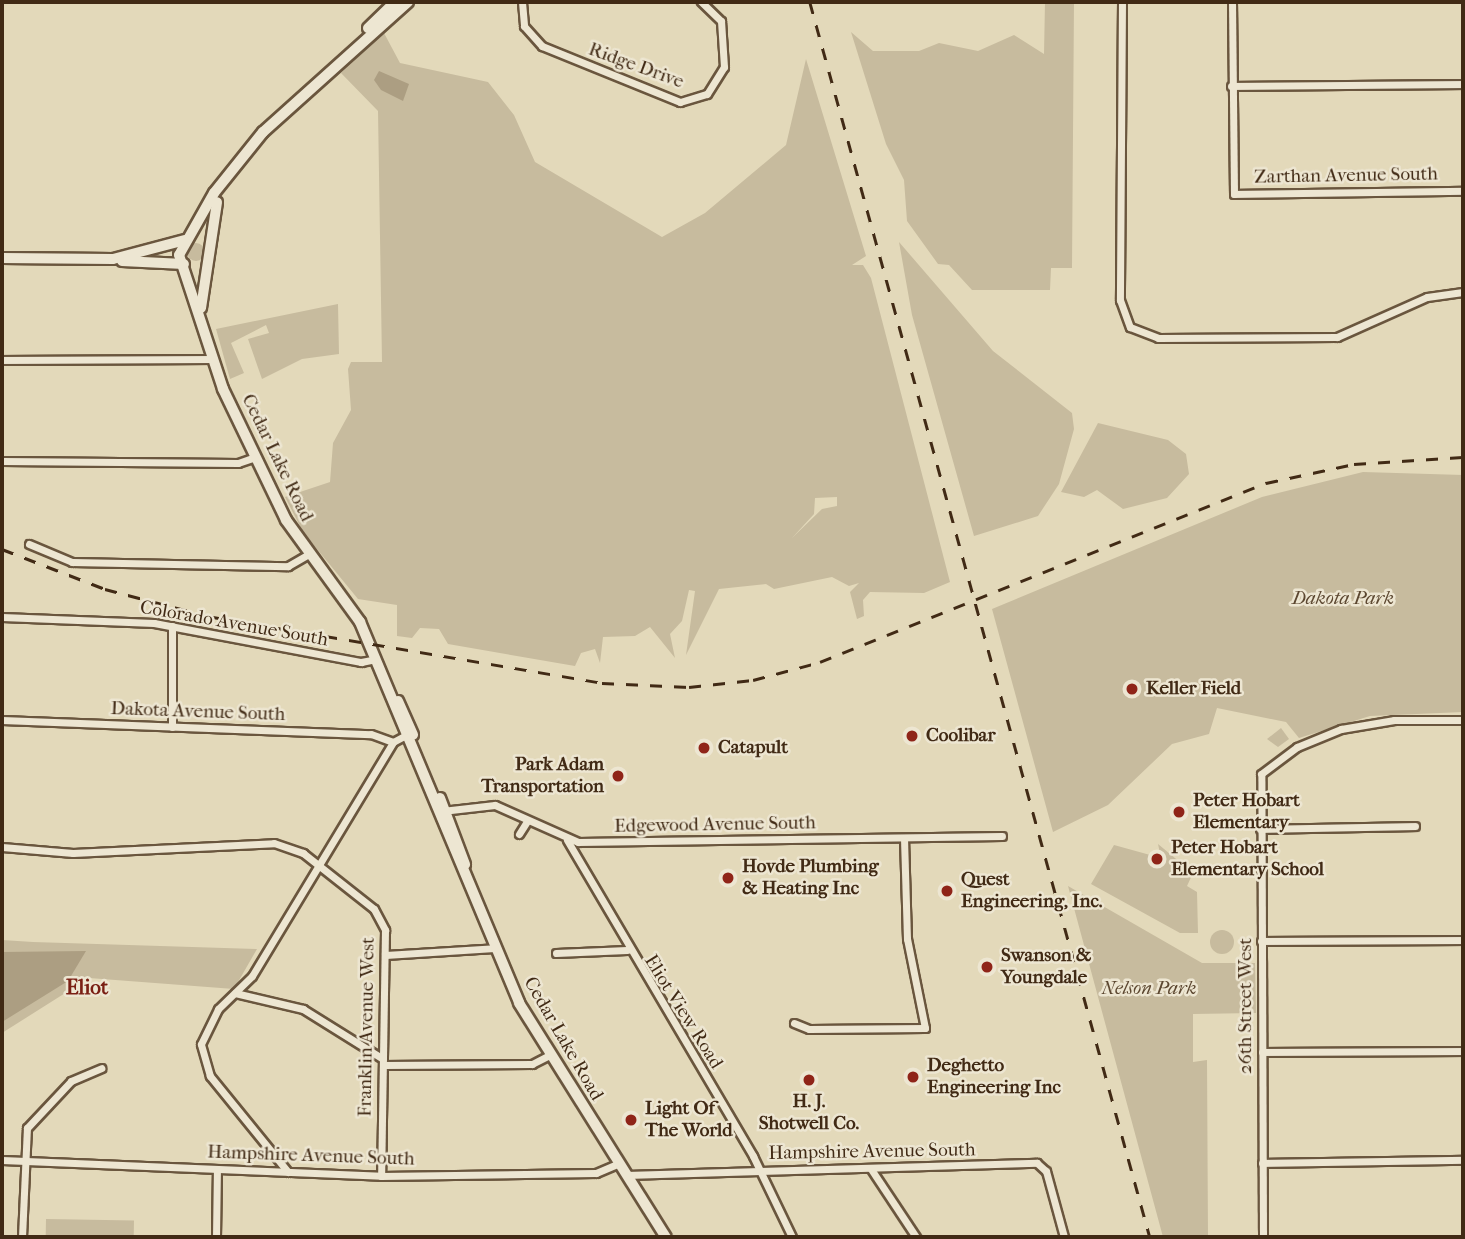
<!DOCTYPE html>
<html>
<head>
<meta charset="utf-8">
<style>
  body { margin:0 }
  #map { position:relative; width:1465px; height:1239px; overflow:hidden; background:#e3d9ba; font-family:"IM FELL French Canon",serif }
  div>[style] { position:absolute }
  .green>* { inset:0; background:#c7bb9e; transform-origin:0 0 }
  .round { border-radius:50% }
  .water>* { inset:0; background:#ac9e82 }
  .roads { filter:drop-shadow(2px 0 #6a563e) drop-shadow(-2px 0 #6a563e) drop-shadow(0 2px #6a563e) drop-shadow(0 -2px #6a563e) }
  .street>* { height:7px; margin:-3.5px; padding:0 3.5px; transform-origin:3.5px; border-radius:3.5px; background:#ede6d2 }
  .secondary>* { height:10px; margin:-5px; padding:0 5px; transform-origin:5px; border-radius:5px; background:#ede6d2 }
  .rail>* { height:2.5px; margin-top:-1.25px; transform-origin:0; background:repeating-linear-gradient(90deg,#412a15 0 12px,transparent 0 24px) }
  .dots>* { width:19px; height:19px; translate:-50% -50%; box-sizing:border-box; border:4px solid #ede6d2; border-radius:50% }
  span { translate:-50% -50%; white-space:nowrap; text-align:center; line-height:1.15; -webkit-text-stroke:5px #ede6d2; paint-order:stroke }
  .street-label { font-size:19px; color:#412a15 }
  .park-label { font-size:19px; color:#5c4730; font-style:italic }
  .poi-label { font-size:19px; color:#412a15; font-weight:700 }
  .left { translate:0 -50%; text-align:left }
  .right { translate:-100% -50%; text-align:right }
  .neighbourhood-label { font-size:21px; color:#7a1f14; font-weight:700 }
  .frame { position:absolute; inset:0; border:4px solid #412a15; pointer-events:none }
</style>
</head>
<body>
<div id="map">
  <div class="green">
    <i style="clip-path:polygon(1045px 2px,1074px 2px,1072px 268px,1051px 268px,1050px 290px,972px 290px,949px 265px,938px 264px,907px 221px,904px 180px,886px 144px,851px 32px,873px 51px,919px 51px,939px 43px,978px 51px,1014px 35px,1044px 54px)"></i>
    <i style="clip-path:polygon(evenodd,384px 33px,400px 63px,488px 82px,514px 115px,535px 162px,662px 237px,705px 213px,786px 145px,806px 59px,866px 256px,852px 265px,863px 265px,871px 278px,950px 582px,924px 593px,870px 592px,863px 600px,864px 616px,857px 619px,850px 592px,859px 583px,849px 586px,832px 577px,774px 589px,766px 584px,719px 589px,686px 655px,695px 591px,689px 590px,682px 621px,670px 634px,675px 658px,650px 627px,635px 636px,603px 637px,600px 663px,595px 649px,581px 653px,575px 666px,448px 644px,439px 629px,420px 628px,412px 638px,397px 636px,397px 605px,358px 599px,303px 532px,285px 497px,330px 482px,333px 443px,351px 410px,348px 369px,351px 362px,382px 362px,378px 111px,341px 73px,384px 33px,378px 81px,405px 85px,407px 88px,394px 96px,378px 81px,384px 33px,837px 497px,837px 506px,822px 509px,792px 538px,814px 514px,815px 498px,837px 497px)"></i>
    <i style="clip-path:polygon(899px 242px,993px 351px,1072px 413px,1074px 429px,1059px 484px,1038px 516px,974px 536px,912px 315px)"></i>
    <i class="round" style="left:187px;top:243px;width:18px;height:18px"></i>
    <i style="clip-path:polygon(338px 304px,339px 354px,302px 359px,262px 379px,248px 339px,269px 333px,266px 325px,231px 343px,244px 373px,230px 379px,216px 329px)"></i>
    <i style="clip-path:polygon(1098px 423px,1168px 440px,1186px 454px,1189px 474px,1167px 498px,1123px 509px,1097px 490px,1084px 497px,1061px 492px)"></i>
    <i style="clip-path:polygon(1363px 472px,1463px 475px,1463px 712px,1370px 716px,1299px 738px,1286px 722px,1217px 708px,1209px 734px,1172px 744px,1108px 805px,1053px 832px,992px 609px,1262px 497px)"></i>
    <i style="clip-path:polygon(1281px 728px,1289px 739px,1278px 747px,1267px 739px)"></i>
    <i style="clip-path:polygon(1158px 844px,1193px 873px,1187px 886px,1197px 892px,1198px 933px,1180px 933px,1091px 884px,1114px 845px,1161px 858px)"></i>
    <i style="clip-path:polygon(1068px 886px,1202px 963px,1255px 963px,1256px 1013px,1193px 1014px,1193px 1062px,1207px 1060px,1208px 1237px,1163px 1237px)"></i>
    <i class="round" style="left:1210px;top:930px;width:24px;height:24px"></i>
    <i style="clip-path:polygon(2px 940px,33px 942px,257px 949px,234px 989px,89px 978px,2px 1033px)"></i>
    <i style="left:46px;top:1219px;width:88px;height:18px;rotate:1deg"></i>
  </div>
  <div class="water">
    <i style="clip-path:polygon(379px 71px,409px 84px,403px 101px,381px 90px,374px 80px)"></i>
    <i style="clip-path:polygon(86px 951px,68px 981px,2px 1022px,2px 952px)"></i>
  </div>
  <div class="roads">
    <div class="street">
      <i style="left:522px;top:2px;width:24px;rotate:85deg"></i>
      <i style="left:524px;top:26px;width:27px;rotate:48deg"></i>
      <i style="left:542px;top:46px;width:149px;rotate:22.1deg"></i>
      <i style="left:680px;top:102px;width:28px;rotate:-17deg"></i>
      <i style="left:707px;top:94px;width:32px;rotate:-58deg"></i>
      <i style="left:724px;top:67px;width:46px;rotate:-93.7deg"></i>
      <i style="left:721px;top:21px;width:28px;rotate:-136deg"></i>
      <i style="left:1122px;top:2px;width:298px;rotate:90.4deg"></i>
      <i style="left:1120px;top:300px;width:29px;rotate:70deg"></i>
      <i style="left:1130px;top:327px;width:30px;rotate:21deg"></i>
      <i style="left:1158px;top:338px;width:179px;rotate:-0.3deg"></i>
      <i style="left:1337px;top:337px;width:98px;rotate:-24deg"></i>
      <i style="left:1427px;top:297px;width:36px;rotate:-8deg"></i>
      <i style="left:1232px;top:2px;width:192px;rotate:89.4deg"></i>
      <i style="left:1234px;top:194px;width:229px;rotate:-0.8deg"></i>
      <i style="left:1231px;top:86px;width:232px;rotate:-0.5deg"></i>
      <i style="left:2px;top:360px;width:209px;rotate:-0.3deg"></i>
      <i style="left:2px;top:461px;width:236px;rotate:0.5deg"></i>
      <i style="left:238px;top:463px;width:18px;rotate:-19deg"></i>
      <i style="left:29px;top:544px;width:47px;rotate:22.7deg"></i>
      <i style="left:72px;top:562px;width:216px;rotate:1.1deg"></i>
      <i style="left:288px;top:566px;width:24px;rotate:-30deg"></i>
      <i style="left:2px;top:617px;width:152px;rotate:2.3deg"></i>
      <i style="left:154px;top:623px;width:211px;rotate:10.7deg"></i>
      <i style="left:361px;top:662px;width:15px;rotate:-11deg"></i>
      <i style="left:2px;top:720px;width:369px;rotate:2.2deg"></i>
      <i style="left:371px;top:734px;width:23px;rotate:20deg"></i>
      <i style="left:172px;top:727px;width:101px;rotate:-90deg"></i>
      <i style="left:442px;top:811px;width:53px;rotate:-6.5deg"></i>
      <i style="left:495px;top:805px;width:91px;rotate:24deg"></i>
      <i style="left:578px;top:842px;width:424px;rotate:-0.8deg"></i>
      <i style="left:1260px;top:829px;width:155px;rotate:-1.1deg"></i>
      <i style="left:519px;top:834px;width:15px;rotate:-58deg"></i>
      <i style="left:567px;top:840px;width:367px;rotate:59.5deg"></i>
      <i style="left:753px;top:1156px;width:90px;rotate:64.3deg"></i>
      <i style="left:2px;top:847px;width:71px;rotate:4.8deg"></i>
      <i style="left:73px;top:853px;width:201px;rotate:-2.8deg"></i>
      <i style="left:274px;top:843px;width:31px;rotate:19deg"></i>
      <i style="left:303px;top:853px;width:90px;rotate:38.3deg"></i>
      <i style="left:374px;top:909px;width:24px;rotate:62deg"></i>
      <i style="left:385px;top:930px;width:246px;rotate:90.9deg"></i>
      <i style="left:1261px;top:941px;width:202px;rotate:-0.3deg"></i>
      <i style="left:556px;top:953px;width:71px;rotate:-2.4deg"></i>
      <i style="left:385px;top:955px;width:110px;rotate:-3.6deg"></i>
      <i style="left:235px;top:993px;width:70px;rotate:13.2deg"></i>
      <i style="left:303px;top:1009px;width:94px;rotate:32deg"></i>
      <i style="left:794px;top:1023px;width:16px;rotate:22deg"></i>
      <i style="left:809px;top:1029px;width:116px;rotate:-0.5deg"></i>
      <i style="left:925px;top:1028px;width:91px;rotate:-101.4deg"></i>
      <i style="left:907px;top:939px;width:101px;rotate:-91.7deg"></i>
      <i style="left:1262px;top:1052px;width:201px;rotate:-0.3deg"></i>
      <i style="left:383px;top:1065px;width:149px;rotate:-0.4deg"></i>
      <i style="left:532px;top:1064px;width:20px;rotate:-27deg"></i>
      <i style="left:2px;top:1160px;width:379px;rotate:2.4deg"></i>
      <i style="left:381px;top:1176px;width:215px;rotate:-0.8deg"></i>
      <i style="left:596px;top:1173px;width:23px;rotate:-23deg"></i>
      <i style="left:1262px;top:1163px;width:201px;rotate:-0.9deg"></i>
      <i style="left:871px;top:1169px;width:82px;rotate:56.5deg"></i>
      <i style="left:288px;top:1172px;width:124px;rotate:-129.1deg"></i>
      <i style="left:210px;top:1076px;width:33px;rotate:-106deg"></i>
      <i style="left:201px;top:1044px;width:39px;rotate:-64deg"></i>
      <i style="left:218px;top:1009px;width:47px;rotate:-44.1deg"></i>
      <i style="left:252px;top:976px;width:273px;rotate:-58.9deg"></i>
      <i style="left:393px;top:742px;width:17px;rotate:-28deg"></i>
      <i style="left:626px;top:1175px;width:411px;rotate:-1.7deg"></i>
      <i style="left:1037px;top:1163px;width:12px;rotate:42deg"></i>
      <i style="left:1046px;top:1171px;width:68px;rotate:74.7deg"></i>
      <i style="left:22px;top:1237px;width:109px;rotate:-87.4deg"></i>
      <i style="left:27px;top:1128px;width:64px;rotate:-46.9deg"></i>
      <i style="left:71px;top:1081px;width:33px;rotate:-23deg"></i>
      <i style="left:216px;top:1237px;width:68px;rotate:-89.2deg"></i>
      <i style="left:1263px;top:1237px;width:463px;rotate:-90.2deg"></i>
      <i style="left:1261px;top:774px;width:45px;rotate:-36.9deg"></i>
      <i style="left:1297px;top:747px;width:48px;rotate:-22.2deg"></i>
      <i style="left:1341px;top:729px;width:54px;rotate:-9.6deg"></i>
      <i style="left:1394px;top:720px;width:69px"></i>
    </div>
    <div class="secondary">
      <i style="left:408px;top:2px;width:195px;rotate:138.1deg"></i>
      <i style="left:263px;top:132px;width:78px;rotate:128.8deg"></i>
      <i style="left:214px;top:193px;width:71px;rotate:119.4deg"></i>
      <i style="left:179px;top:255px;width:141px;rotate:71.8deg"></i>
      <i style="left:223px;top:389px;width:145px;rotate:64.3deg"></i>
      <i style="left:286px;top:520px;width:126px;rotate:54deg"></i>
      <i style="left:360px;top:622px;width:413px;rotate:67.3deg"></i>
      <i style="left:519px;top:1003px;width:276px;rotate:57.9deg"></i>
      <i style="left:368px;top:28px;width:37px;rotate:-44deg"></i>
      <i style="left:2px;top:258px;width:111px;rotate:0.5deg"></i>
      <i style="left:113px;top:259px;width:74px;rotate:-14.8deg"></i>
      <i style="left:122px;top:261px;width:62px;rotate:2.8deg"></i>
      <i style="left:201px;top:308px;width:107px;rotate:-81.4deg"></i>
      <i style="left:398px;top:701px;width:37px;rotate:66deg"></i>
      <i style="left:440px;top:798px;width:71px;rotate:69.3deg"></i>
    </div>
  </div>
  <div class="rail">
    <i style="left:810px;top:2px;width:1281px;rotate:74.61deg"></i>
    <i style="left:2px;top:549px;width:110px;rotate:21.2deg"></i>
    <i style="left:105px;top:589px;width:106px;rotate:14.8deg"></i>
    <i style="left:207px;top:616px;width:401px;rotate:9.6deg"></i>
    <i style="left:602px;top:683px;width:87px;rotate:2.6deg"></i>
    <i style="left:689px;top:687px;width:64px;rotate:-6.2deg"></i>
    <i style="left:753px;top:680px;width:69px;rotate:-15deg"></i>
    <i style="left:820px;top:662px;width:481px;rotate:-21.9deg"></i>
    <i style="left:1266px;top:483px;width:90px;rotate:-12.2deg"></i>
    <i style="left:1354px;top:464px;width:109px;rotate:-3.7deg"></i>
  </div>
  <div class="dots">
    <i style="left:1132px;top:689px;background:#8f2418"></i>
    <i style="left:912px;top:736px;background:#8f2418"></i>
    <i style="left:704px;top:748px;background:#8f2418"></i>
    <i style="left:618px;top:776px;background:#8f2418"></i>
    <i style="left:1179px;top:812px;background:#8f2418"></i>
    <i style="left:1157px;top:859px;background:#8f2418"></i>
    <i style="left:728px;top:878px;background:#8f2418"></i>
    <i style="left:947px;top:891px;background:#8f2418"></i>
    <i style="left:987px;top:967px;background:#8f2418"></i>
    <i style="left:913px;top:1077px;background:#8f2418"></i>
    <i style="left:809px;top:1080px;background:#8f2418"></i>
    <i style="left:631px;top:1120px;background:#8f2418"></i>
  </div>
  <div class="street-label">
    <span style="left:636px;top:66px;rotate:20deg">Ridge Drive</span>
    <span style="left:1346px;top:176px;rotate:-1deg">Zarthan Avenue South</span>
    <span style="left:277px;top:458px;rotate:64deg">Cedar Lake Road</span>
    <span style="left:234px;top:624px;rotate:10deg">Colorado Avenue South</span>
    <span style="left:198px;top:712px;rotate:2deg">Dakota Avenue South</span>
    <span style="left:715px;top:825px;rotate:-1deg">Edgewood Avenue South</span>
    <span style="left:1246px;top:1006px;rotate:-90deg">26th Street West</span>
    <span style="left:683px;top:1012px;rotate:58deg">Eliot View Road</span>
    <span style="left:367px;top:1027px;rotate:-89deg">Franklin Avenue West</span>
    <span style="left:563px;top:1039px;rotate:60deg">Cedar Lake Road</span>
    <span style="left:872px;top:1152px;rotate:-1deg">Hampshire Avenue South</span>
    <span style="left:311px;top:1156px;rotate:2deg">Hampshire Avenue South</span>
  </div>
  <div class="park-label">
    <span style="left:1343px;top:599px">Dakota Park</span>
    <span style="left:1149px;top:989px">Nelson Park</span>
  </div>
  <div class="poi-label">
    <span class="left" style="left:1146px;top:689px">Keller Field</span>
    <span class="left" style="left:926px;top:736px">Coolibar</span>
    <span class="left" style="left:718px;top:748px">Catapult</span>
    <span class="right" style="left:604px;top:776px">Park Adam<br>Transportation</span>
    <span class="left" style="left:1193px;top:812px">Peter Hobart<br>Elementary</span>
    <span class="left" style="left:1171px;top:859px">Peter Hobart<br>Elementary School</span>
    <span class="left" style="left:742px;top:878px">Hovde Plumbing<br>&amp; Heating Inc</span>
    <span class="left" style="left:961px;top:891px">Quest<br>Engineering, Inc.</span>
    <span class="left" style="left:1001px;top:967px">Swanson &amp;<br>Youngdale</span>
    <span class="left" style="left:927px;top:1077px">Deghetto<br>Engineering Inc</span>
    <span style="left:809px;top:1113px">H. J.<br>Shotwell Co.</span>
    <span class="left" style="left:645px;top:1120px">Light Of<br>The World</span>
  </div>
  <div class="neighbourhood-label">
    <span style="left:87px;top:987px">Eliot</span>
  </div>
  <div class="frame"></div>
</div>
</body>
</html>
